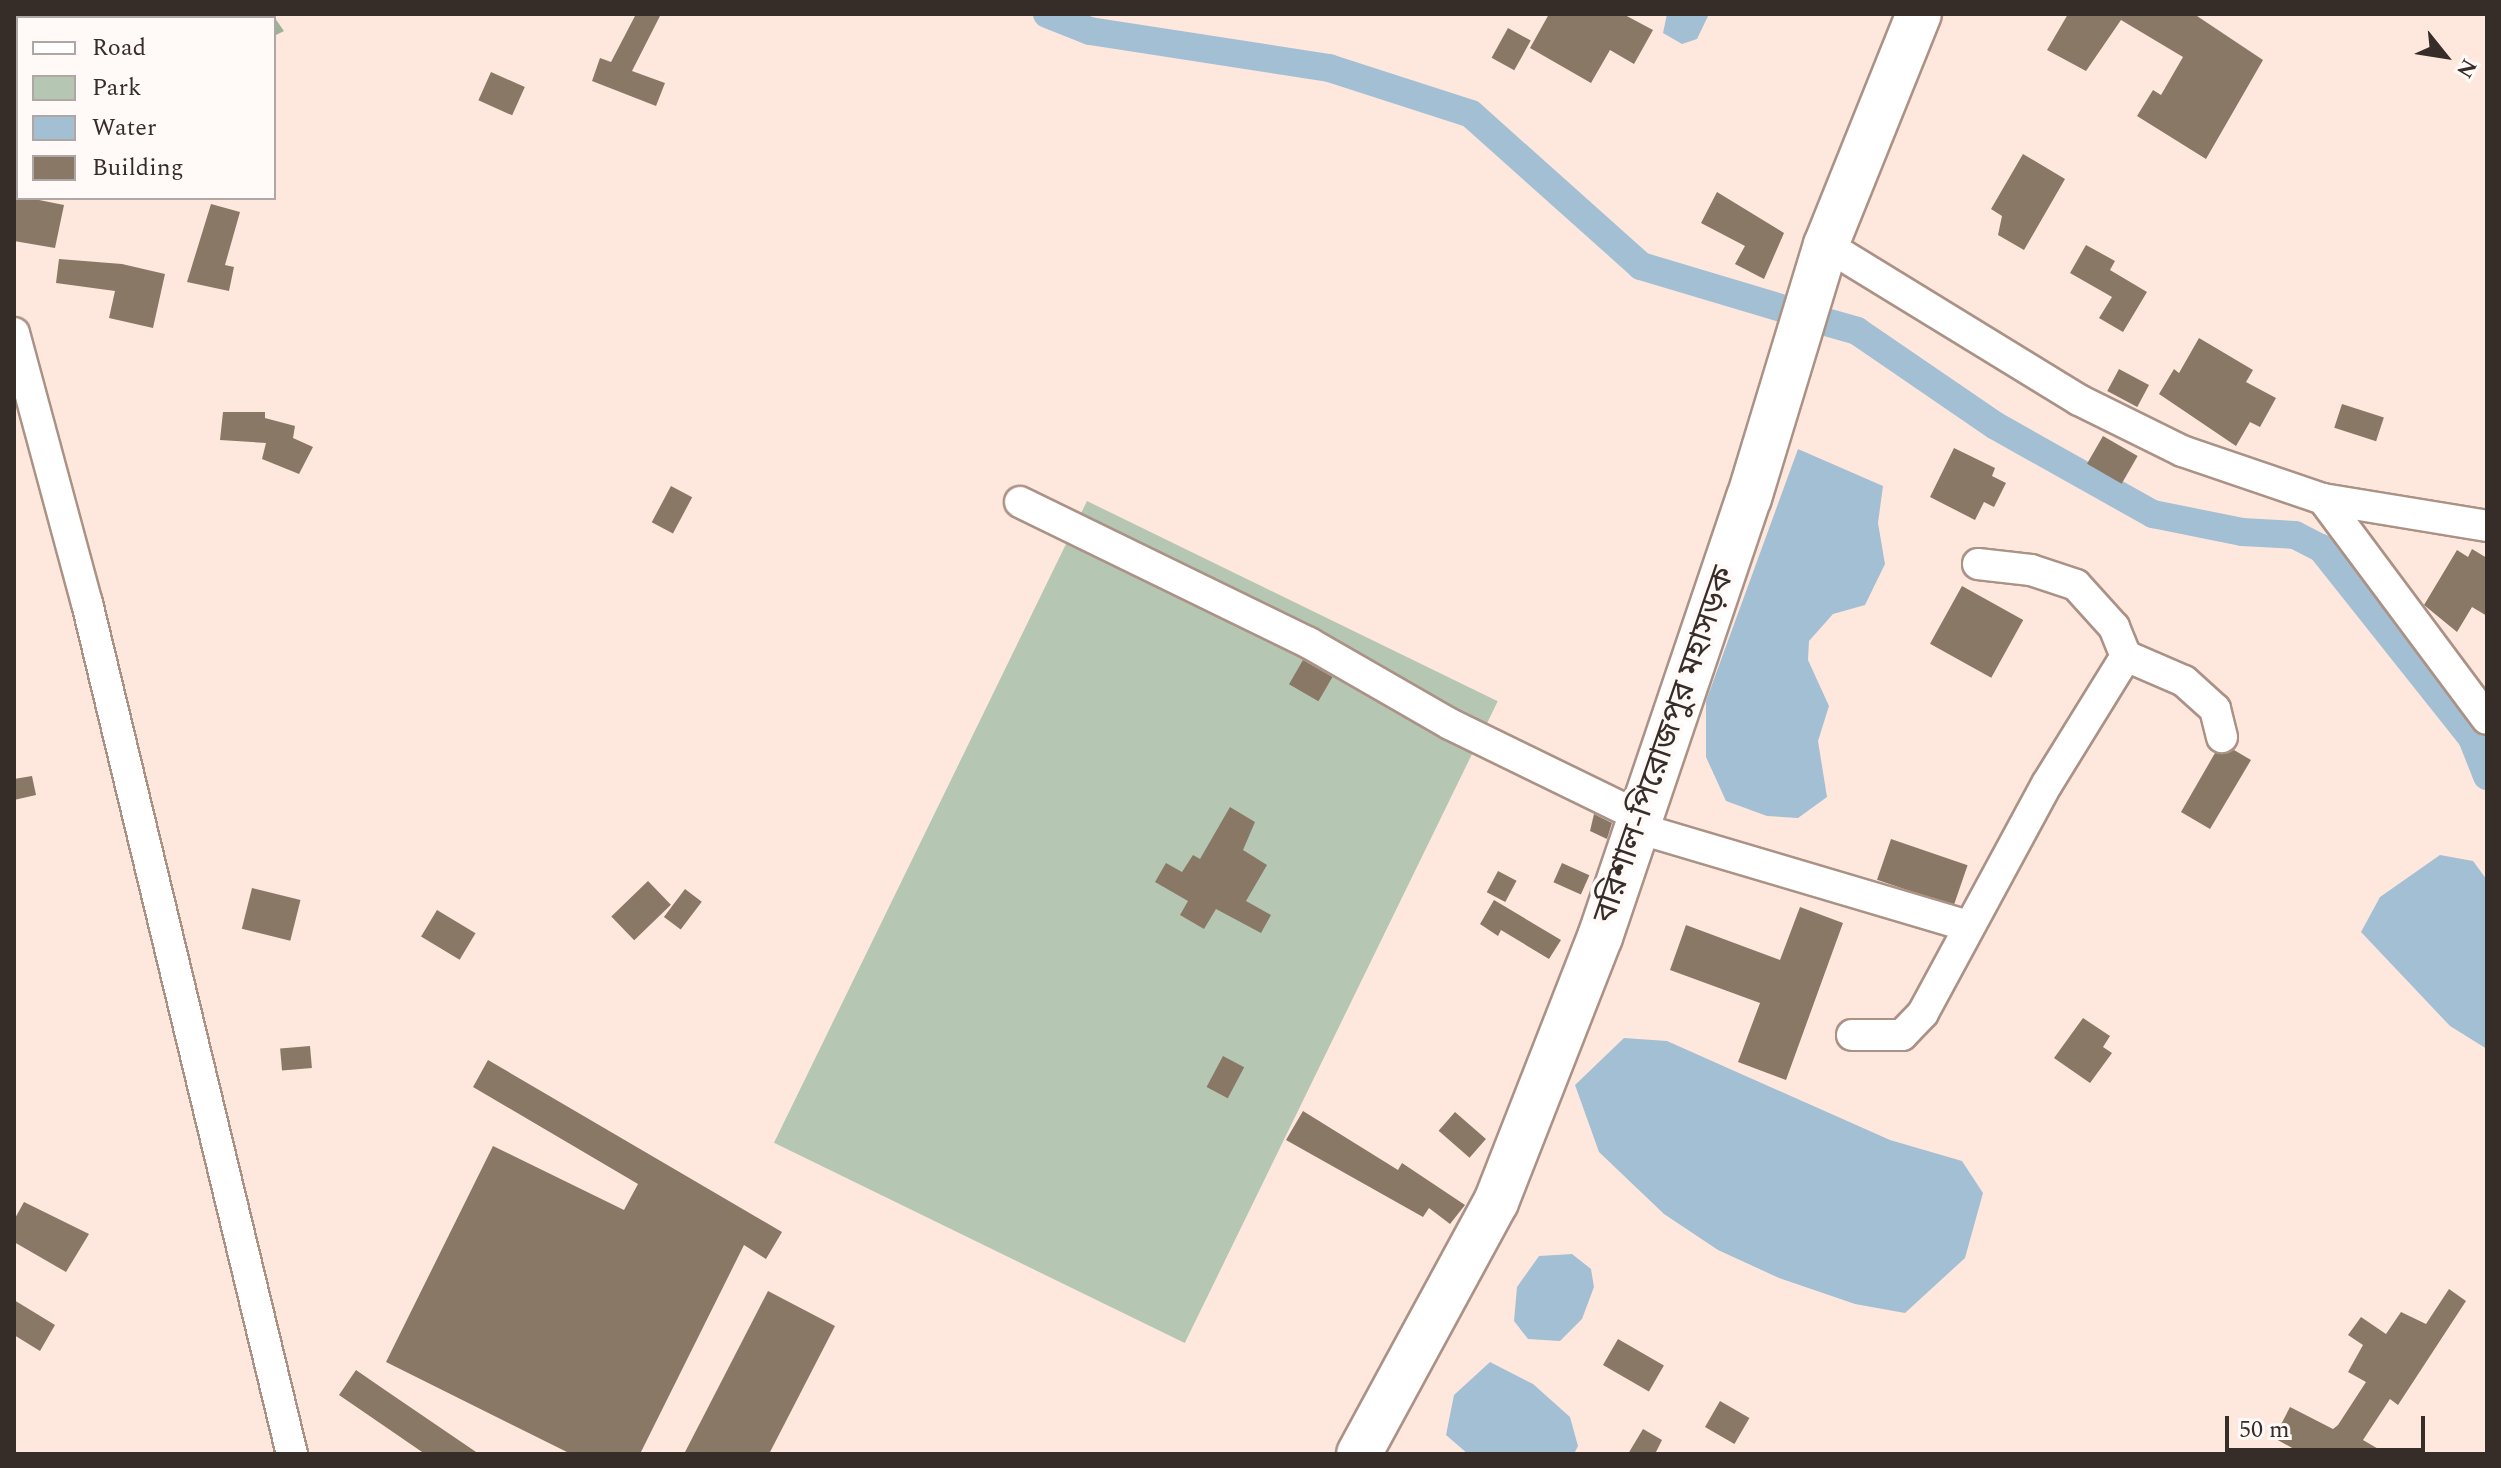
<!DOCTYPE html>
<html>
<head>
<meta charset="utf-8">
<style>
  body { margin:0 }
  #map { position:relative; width:2501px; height:1468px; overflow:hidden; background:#fee8de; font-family:Spectral,"Noto Sans Bengali",serif }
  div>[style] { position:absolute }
  .green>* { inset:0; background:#b5c7b3; transform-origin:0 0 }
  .forest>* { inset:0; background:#9bb299 }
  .water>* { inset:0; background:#a3bfd4 }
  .canal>* { height:28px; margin:-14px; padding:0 14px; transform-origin:14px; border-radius:14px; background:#a3bfd4 }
  .building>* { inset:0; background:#897866; transform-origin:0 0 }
  .roads { filter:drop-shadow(2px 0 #ab9286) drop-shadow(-2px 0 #ab9286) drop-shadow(0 2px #ab9286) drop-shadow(0 -2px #ab9286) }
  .street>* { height:30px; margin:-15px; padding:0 15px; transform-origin:15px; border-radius:15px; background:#fff }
  .highway>* { height:44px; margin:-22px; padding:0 22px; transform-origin:22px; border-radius:22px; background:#fff }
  span { translate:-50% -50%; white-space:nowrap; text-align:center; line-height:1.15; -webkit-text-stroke:8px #fff9f7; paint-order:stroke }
  .street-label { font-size:32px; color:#372d28 }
  .frame { position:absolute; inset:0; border:16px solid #372d28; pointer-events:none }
  .legend { position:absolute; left:16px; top:16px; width:260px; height:184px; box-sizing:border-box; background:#fff9f7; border:2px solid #afa7a4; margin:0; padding:10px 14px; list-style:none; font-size:24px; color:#372d28 }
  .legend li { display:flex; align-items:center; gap:16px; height:40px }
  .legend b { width:40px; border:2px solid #afa7a4 }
  .north { position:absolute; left:2405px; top:16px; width:80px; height:80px; -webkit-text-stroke:6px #fff9f7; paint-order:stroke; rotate:120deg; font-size:22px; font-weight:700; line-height:32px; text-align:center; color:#372d28 }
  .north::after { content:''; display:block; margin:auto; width:28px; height:36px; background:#372d28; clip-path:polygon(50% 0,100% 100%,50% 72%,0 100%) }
  .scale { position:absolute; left:2225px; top:1416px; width:200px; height:36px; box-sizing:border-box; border:4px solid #372d28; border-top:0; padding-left:10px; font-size:24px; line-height:28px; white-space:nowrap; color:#372d28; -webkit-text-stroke:6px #fff9f7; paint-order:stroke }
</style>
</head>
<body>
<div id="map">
  <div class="green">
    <i style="left:1087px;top:501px;width:457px;height:714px;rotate:26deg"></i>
  </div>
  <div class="forest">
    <i style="clip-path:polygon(14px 14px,272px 14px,284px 31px,274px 36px,274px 18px,18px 18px,14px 204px)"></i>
  </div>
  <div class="water">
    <i style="clip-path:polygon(1667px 14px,1709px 14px,1697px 39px,1682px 44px,1663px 33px)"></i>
    <i style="clip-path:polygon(1798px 449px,1883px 486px,1878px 523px,1885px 564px,1865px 605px,1833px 614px,1809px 641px,1808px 660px,1829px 706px,1818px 741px,1827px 797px,1798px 818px,1767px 816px,1726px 801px,1706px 757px,1706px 701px)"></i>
    <i style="clip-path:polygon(2440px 855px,2473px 861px,2487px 880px,2487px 1049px,2450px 1026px,2361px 932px,2380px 897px)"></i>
    <i style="clip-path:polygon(1624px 1038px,1667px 1041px,1890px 1140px,1962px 1161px,1983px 1193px,1965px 1258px,1905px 1313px,1855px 1304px,1779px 1278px,1718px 1250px,1664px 1214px,1599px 1152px,1575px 1085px)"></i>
    <i style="clip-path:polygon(1572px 1254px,1591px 1269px,1594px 1287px,1582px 1319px,1560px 1341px,1528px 1339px,1514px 1321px,1517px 1287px,1539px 1256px)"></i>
    <i style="clip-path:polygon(1490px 1362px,1533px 1384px,1570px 1417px,1578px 1446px,1574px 1454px,1468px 1454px,1446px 1435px,1454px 1395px)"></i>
  </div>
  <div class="canal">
    <i style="left:1047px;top:14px;width:46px;rotate:21.6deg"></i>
    <i style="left:1090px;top:31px;width:242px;rotate:8.8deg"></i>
    <i style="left:1329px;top:68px;width:149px;rotate:17.9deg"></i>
    <i style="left:1471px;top:114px;width:228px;rotate:41.8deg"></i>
    <i style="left:1641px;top:266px;width:146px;rotate:16.7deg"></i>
    <i style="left:1826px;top:322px;width:32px;rotate:16deg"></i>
    <i style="left:1857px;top:331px;width:168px;rotate:34.4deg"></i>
    <i style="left:1996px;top:426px;width:180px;rotate:29.3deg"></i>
    <i style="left:2153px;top:514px;width:91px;rotate:11.4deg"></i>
    <i style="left:2242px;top:532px;width:53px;rotate:3.2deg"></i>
    <i style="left:2295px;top:535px;width:29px;rotate:27deg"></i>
    <i style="left:2321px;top:548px;width:243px;rotate:51.5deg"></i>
    <i style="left:2472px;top:738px;width:41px;rotate:68.5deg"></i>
  </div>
  <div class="building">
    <i style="clip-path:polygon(636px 14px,661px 14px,632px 71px,665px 83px,656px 106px,592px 81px,600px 58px,611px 62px)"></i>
    <i style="clip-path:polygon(1549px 14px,1623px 14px,1653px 30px,1634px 64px,1610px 50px,1591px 83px,1530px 48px)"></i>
    <i style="clip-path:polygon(2068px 14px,2194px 14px,2263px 60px,2206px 159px,2137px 116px,2153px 90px,2161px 95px,2183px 57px,2121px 20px,2086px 71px,2047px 50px)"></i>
    <i style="left:1508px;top:28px;width:26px;height:34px;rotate:29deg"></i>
    <i style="left:491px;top:72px;width:37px;height:31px;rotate:24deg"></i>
    <i style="clip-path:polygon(2023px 154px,2065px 179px,2024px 250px,1998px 235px,2002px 216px,1991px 209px)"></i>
    <i style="clip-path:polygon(1717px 192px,1784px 233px,1764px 279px,1735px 264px,1745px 246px,1701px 223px)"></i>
    <i style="clip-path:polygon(14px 195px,64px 205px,55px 248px,14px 241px)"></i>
    <i style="clip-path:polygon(211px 204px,240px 212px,225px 265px,234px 267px,229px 291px,187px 282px)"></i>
    <i style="clip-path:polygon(2086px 245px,2115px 261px,2110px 270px,2147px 292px,2123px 332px,2099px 318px,2112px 297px,2070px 273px)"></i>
    <i style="clip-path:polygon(59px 259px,122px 264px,165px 274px,153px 328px,109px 318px,115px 291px,56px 283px)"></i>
    <i style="clip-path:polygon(2199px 338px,2253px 370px,2246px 382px,2276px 398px,2260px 427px,2250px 422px,2236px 446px,2159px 394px,2174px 369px,2179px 373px)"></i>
    <i style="left:2119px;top:369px;width:34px;height:25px;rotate:28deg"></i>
    <i style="left:2342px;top:404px;width:44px;height:25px;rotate:18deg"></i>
    <i style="clip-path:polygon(223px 412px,265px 412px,265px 418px,295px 426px,293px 438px,313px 447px,299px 474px,262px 459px,266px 443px,220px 440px)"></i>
    <i style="left:2103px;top:436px;width:40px;height:32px;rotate:30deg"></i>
    <i style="clip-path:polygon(1954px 448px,1995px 468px,1992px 476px,2006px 483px,1994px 507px,1984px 502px,1975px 520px,1930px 497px)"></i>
    <i style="left:671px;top:486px;width:24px;height:41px;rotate:28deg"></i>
    <i style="clip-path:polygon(2472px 549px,2487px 558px,2487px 616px,2472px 607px,2457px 632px,2424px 605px,2457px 550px,2468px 557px)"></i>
    <i style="left:1962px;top:586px;width:70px;height:66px;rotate:29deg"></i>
    <i style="left:1303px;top:660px;width:34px;height:28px;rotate:30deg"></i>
    <i style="clip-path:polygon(2234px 750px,2251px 760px,2210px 829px,2181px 812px,2215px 753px)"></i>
    <i style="clip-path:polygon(32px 776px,36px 795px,14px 800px,14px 779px)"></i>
    <i style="clip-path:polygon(1230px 807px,1255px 822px,1243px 850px,1267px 865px,1246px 901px,1271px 915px,1261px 933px,1216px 909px,1204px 929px,1180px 915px,1188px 901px,1155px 882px,1166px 863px,1182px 872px,1193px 855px,1200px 859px)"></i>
    <i style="clip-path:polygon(1594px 814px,1612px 823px,1607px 839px,1590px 831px)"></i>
    <i style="left:1891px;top:839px;width:81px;height:43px;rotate:19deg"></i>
    <i style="left:1562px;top:863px;width:30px;height:21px;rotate:24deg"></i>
    <i style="left:1498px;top:871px;width:21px;height:24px;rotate:28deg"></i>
    <i style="left:648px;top:881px;width:33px;height:51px;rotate:46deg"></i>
    <i style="left:252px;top:888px;width:50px;height:42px;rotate:14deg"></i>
    <i style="left:685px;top:889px;width:21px;height:35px;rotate:37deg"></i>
    <i style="clip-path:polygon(1494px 900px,1561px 940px,1549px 959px,1501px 930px,1498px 936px,1480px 924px)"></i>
    <i style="clip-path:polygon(1800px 907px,1843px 923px,1786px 1080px,1738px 1062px,1760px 1003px,1670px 970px,1686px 925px,1780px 960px)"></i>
    <i style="left:437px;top:910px;width:45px;height:31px;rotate:31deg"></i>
    <i style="clip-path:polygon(2083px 1018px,2110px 1036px,2103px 1047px,2112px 1053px,2090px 1083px,2054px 1058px)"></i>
    <i style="left:310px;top:1046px;width:22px;height:30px;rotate:85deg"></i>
    <i style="left:1223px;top:1056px;width:24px;height:35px;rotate:28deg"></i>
    <i style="clip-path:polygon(488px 1060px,782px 1232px,766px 1259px,744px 1245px,640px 1454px,571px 1454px,386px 1362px,493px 1146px,624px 1210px,638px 1184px,473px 1087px)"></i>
    <i style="clip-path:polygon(1303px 1111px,1398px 1170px,1402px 1163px,1465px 1205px,1450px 1224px,1429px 1208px,1423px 1217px,1286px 1140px)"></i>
    <i style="left:1455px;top:1112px;width:41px;height:25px;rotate:41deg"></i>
    <i style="clip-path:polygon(24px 1202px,89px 1234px,66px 1272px,14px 1242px,14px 1220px)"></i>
    <i style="clip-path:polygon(2449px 1289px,2466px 1301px,2398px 1405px,2390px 1399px,2363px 1440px,2387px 1454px,2303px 1454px,2274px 1438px,2290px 1407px,2333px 1429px,2338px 1425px,2366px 1382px,2348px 1372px,2363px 1345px,2348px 1335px,2361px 1317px,2386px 1334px,2401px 1312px,2426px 1324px)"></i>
    <i style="clip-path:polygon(768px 1291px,835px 1326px,769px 1454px,684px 1454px)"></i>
    <i style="clip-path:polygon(14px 1300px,55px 1325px,40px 1351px,14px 1335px)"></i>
    <i style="left:1618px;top:1339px;width:53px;height:30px;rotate:30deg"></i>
    <i style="clip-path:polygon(356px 1370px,385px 1390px,479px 1454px,425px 1454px,339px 1395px)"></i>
    <i style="left:1720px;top:1401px;width:34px;height:30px;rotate:30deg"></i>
    <i style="clip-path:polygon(1643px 1429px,1662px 1440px,1655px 1454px,1628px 1454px)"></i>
  </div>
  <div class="roads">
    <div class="street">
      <i style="left:1826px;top:245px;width:297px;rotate:31.5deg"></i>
      <i style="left:2079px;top:400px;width:115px;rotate:26.3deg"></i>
      <i style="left:2182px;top:451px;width:149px;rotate:18.8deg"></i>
      <i style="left:2323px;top:499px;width:166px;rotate:9.3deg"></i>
      <i style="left:14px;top:333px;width:280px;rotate:74.9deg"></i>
      <i style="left:87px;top:603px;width:875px;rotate:76.46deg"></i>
      <i style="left:2323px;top:499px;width:274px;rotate:53.3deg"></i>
      <i style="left:1020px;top:502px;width:322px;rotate:26deg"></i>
      <i style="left:1309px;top:643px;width:163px;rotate:29.9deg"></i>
      <i style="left:1450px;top:724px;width:212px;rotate:26deg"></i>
      <i style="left:1978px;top:564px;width:53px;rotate:6.5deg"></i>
      <i style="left:2031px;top:570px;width:47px;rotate:18.4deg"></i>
      <i style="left:2076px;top:585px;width:57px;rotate:47.9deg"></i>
      <i style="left:2114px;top:627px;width:31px;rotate:68deg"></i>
      <i style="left:1637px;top:828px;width:344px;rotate:16.5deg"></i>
      <i style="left:1852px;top:1035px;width:50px"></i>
      <i style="left:1902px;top:1035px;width:30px;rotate:-46deg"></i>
      <i style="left:1923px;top:1013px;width:260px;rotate:-61.6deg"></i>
      <i style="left:2047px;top:784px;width:150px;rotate:-58.3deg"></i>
      <i style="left:2126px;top:656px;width:63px;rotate:23.3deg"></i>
      <i style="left:2184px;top:681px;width:42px;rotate:42.1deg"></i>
      <i style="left:2215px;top:709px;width:29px;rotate:76deg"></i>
    </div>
    <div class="highway">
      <i style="left:1359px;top:1454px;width:287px;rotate:-61.5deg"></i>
      <i style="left:1496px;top:1202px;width:285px;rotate:-68.6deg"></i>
      <i style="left:1600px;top:937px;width:464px;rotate:-71.3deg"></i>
      <i style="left:1749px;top:498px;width:264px;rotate:-73.1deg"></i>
      <i style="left:1826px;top:245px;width:249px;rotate:-68.1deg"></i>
    </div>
  </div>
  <div class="street-label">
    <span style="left:1665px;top:745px;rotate:-71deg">বরিশাল-পিরোজপুর মহাসড়ক</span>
  </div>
  <div class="frame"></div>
  <ul class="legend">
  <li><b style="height:10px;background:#fff"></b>Road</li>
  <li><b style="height:22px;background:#b5c7b3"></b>Park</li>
  <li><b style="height:22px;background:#a3bfd4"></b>Water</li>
  <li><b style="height:22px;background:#897866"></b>Building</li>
  </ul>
  <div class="north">N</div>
  <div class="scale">50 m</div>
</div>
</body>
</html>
